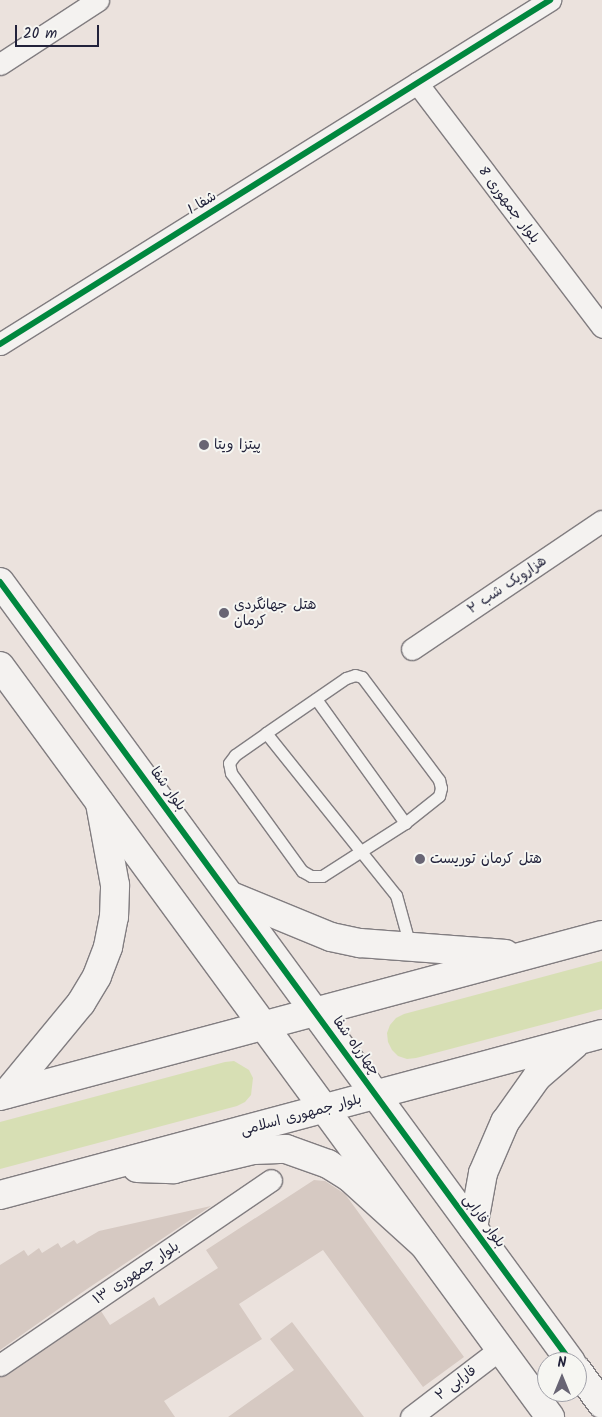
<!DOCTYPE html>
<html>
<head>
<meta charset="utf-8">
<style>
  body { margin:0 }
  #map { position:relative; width:602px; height:1417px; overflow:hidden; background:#ebe2dd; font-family:Kalam,"Playpen Sans Arabic",sans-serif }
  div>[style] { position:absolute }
  .green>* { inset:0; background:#d7dfb4 }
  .building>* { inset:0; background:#d6c9c2 }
  .roads { filter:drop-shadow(1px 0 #817d80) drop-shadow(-1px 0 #817d80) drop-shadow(0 1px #817d80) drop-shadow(0 -1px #817d80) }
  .service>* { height:11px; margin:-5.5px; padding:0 5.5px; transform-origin:5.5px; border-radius:5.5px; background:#f4f2f0 }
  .minor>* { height:21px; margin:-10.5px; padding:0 10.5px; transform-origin:10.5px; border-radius:10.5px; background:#f4f2f0 }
  .tertiary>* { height:28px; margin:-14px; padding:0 14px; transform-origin:14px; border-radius:14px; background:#f4f2f0 }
  .primary>* { height:28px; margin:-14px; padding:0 14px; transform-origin:14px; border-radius:14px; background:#f4f2f0 }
  .cycleway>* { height:6px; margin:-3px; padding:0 3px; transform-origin:3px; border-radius:3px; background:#00873e }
  .dots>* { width:14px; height:14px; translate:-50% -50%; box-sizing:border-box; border:2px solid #f6f6f2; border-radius:50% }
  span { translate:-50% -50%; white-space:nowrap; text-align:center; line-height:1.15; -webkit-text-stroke:4px #f6f6f2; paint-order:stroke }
  .street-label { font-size:14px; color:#22223b }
  .poi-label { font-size:14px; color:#22223b }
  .left { translate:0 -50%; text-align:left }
  .north { position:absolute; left:537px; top:1352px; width:50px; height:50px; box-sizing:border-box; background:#f6f6f2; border:1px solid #a1a1a9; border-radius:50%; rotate:0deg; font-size:14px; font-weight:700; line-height:20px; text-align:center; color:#22223b }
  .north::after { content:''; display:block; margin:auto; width:18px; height:22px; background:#686574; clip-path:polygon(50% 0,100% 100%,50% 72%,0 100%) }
  .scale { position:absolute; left:15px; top:25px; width:84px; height:22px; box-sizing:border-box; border:2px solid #22223b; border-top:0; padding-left:6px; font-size:15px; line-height:18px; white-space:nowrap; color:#22223b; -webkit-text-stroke:4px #f6f6f2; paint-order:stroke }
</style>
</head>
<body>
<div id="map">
  <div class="green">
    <i style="clip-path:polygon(602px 961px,602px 1009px,416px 1058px,407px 1059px,398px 1056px,392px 1050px,388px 1042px,387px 1033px,390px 1025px,396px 1018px,404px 1014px)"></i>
    <i style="clip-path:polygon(234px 1061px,249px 1070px,253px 1078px,251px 1095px,245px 1102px,237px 1106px,0 1169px,0 1122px,225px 1062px)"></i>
  </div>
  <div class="building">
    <i style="clip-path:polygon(314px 1180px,325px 1181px,345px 1194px,464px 1357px,423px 1387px,323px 1250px,239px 1304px,262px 1339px,164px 1401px,175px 1417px,0 1417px,0 1377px,7px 1375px,101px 1311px,110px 1325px,154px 1297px,159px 1306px,218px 1268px,206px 1250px)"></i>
    <i style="clip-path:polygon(211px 1206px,87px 1289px,0 1350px,0 1265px,24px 1250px,28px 1256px,39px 1248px,42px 1253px,58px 1243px,61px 1248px,74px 1240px,77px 1244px,99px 1231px)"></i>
    <i style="clip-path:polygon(292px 1322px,364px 1417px,228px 1417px,294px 1370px,270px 1339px)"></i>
  </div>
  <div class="roads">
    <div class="service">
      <i style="left:355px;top:675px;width:7px;rotate:16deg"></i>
      <i style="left:362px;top:677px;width:129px;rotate:53.2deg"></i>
      <i style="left:439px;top:780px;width:8px;rotate:76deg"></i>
      <i style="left:441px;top:788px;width:8px;rotate:104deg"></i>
      <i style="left:439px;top:796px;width:43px;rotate:141.5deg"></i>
      <i style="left:405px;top:823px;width:98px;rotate:147.4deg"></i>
      <i style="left:322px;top:876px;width:11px;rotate:180deg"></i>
      <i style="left:311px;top:876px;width:10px;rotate:-151deg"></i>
      <i style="left:302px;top:871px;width:121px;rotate:-125.9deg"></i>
      <i style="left:231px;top:773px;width:10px;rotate:-101deg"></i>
      <i style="left:229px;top:763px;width:10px;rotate:-53deg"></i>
      <i style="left:235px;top:755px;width:38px;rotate:-35deg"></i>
      <i style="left:266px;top:733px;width:97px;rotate:-34.5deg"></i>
      <i style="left:346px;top:678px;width:9px;rotate:-18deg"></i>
      <i style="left:316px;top:699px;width:153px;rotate:54.3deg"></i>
      <i style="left:266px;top:733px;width:208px;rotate:51.3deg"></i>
      <i style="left:396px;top:895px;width:53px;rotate:74.6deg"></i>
    </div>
    <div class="minor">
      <i style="left:0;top:64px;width:117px;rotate:-33.1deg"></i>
      <i style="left:417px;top:83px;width:306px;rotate:52.8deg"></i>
      <i style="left:0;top:344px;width:649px;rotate:-32.02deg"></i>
      <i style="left:412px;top:649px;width:229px;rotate:-34deg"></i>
      <i style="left:0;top:1365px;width:328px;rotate:-34.3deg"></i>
      <i style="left:411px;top:1417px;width:112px;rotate:-37.4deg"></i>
    </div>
    <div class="tertiary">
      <i style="left:0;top:582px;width:967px;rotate:53.79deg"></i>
      <i style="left:0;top:666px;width:931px;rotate:53.78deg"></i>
      <i style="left:577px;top:1370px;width:42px;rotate:53.7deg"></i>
    </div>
    <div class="primary">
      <i style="left:231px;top:896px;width:108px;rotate:22.3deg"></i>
      <i style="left:331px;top:937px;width:30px;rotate:12deg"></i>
      <i style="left:360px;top:943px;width:146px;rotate:4.3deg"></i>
      <i style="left:6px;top:1094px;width:118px;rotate:-50.5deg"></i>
      <i style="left:81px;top:1003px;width:31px;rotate:-59deg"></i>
      <i style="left:97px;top:976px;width:31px;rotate:-69deg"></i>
      <i style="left:108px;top:947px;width:31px;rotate:-79deg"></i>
      <i style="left:114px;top:917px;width:32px;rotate:-88deg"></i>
      <i style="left:115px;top:885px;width:83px;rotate:-100.4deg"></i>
      <i style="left:0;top:1096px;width:623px;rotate:-14.97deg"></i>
      <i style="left:137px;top:1168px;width:37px;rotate:2deg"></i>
      <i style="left:174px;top:1169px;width:82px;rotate:-13.4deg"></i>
      <i style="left:254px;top:1150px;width:32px;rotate:-2deg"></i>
      <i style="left:286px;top:1149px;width:45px;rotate:19.7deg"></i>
      <i style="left:328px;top:1164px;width:25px;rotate:32deg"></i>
      <i style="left:349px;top:1177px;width:100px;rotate:42.2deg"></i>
      <i style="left:0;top:1195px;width:623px;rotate:-14.97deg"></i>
      <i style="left:473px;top:1228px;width:56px;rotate:-79.7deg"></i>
      <i style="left:483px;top:1173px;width:56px;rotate:-66.7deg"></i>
      <i style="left:505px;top:1122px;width:55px;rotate:-54.6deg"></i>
      <i style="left:537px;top:1077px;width:49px;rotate:-40.9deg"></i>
    </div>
  </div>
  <div class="cycleway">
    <i style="left:0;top:344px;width:649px;rotate:-32.02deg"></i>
    <i style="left:0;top:582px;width:967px;rotate:53.79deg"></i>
  </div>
  <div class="dots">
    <i style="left:204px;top:445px;background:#686574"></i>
    <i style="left:224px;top:613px;background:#686574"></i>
    <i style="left:420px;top:859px;background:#686574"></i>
  </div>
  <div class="street-label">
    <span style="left:202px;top:203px;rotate:-32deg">شفا 1</span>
    <span style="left:509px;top:205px;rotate:53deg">بلوار جمهوری 8</span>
    <span style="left:507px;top:585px;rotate:-34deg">هزارویک شب ۲</span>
    <span style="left:168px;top:789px;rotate:54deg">بلوار شفا</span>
    <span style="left:356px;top:1046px;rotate:54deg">چهارراه شفا</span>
    <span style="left:301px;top:1115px;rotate:-15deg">بلوار جمهوری اسلامی</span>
    <span style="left:484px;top:1221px;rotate:54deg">بلوار فارابی</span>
    <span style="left:136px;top:1273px;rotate:-34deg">بلوار جمهوری ۱۳</span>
    <span style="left:456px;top:1383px;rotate:-37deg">فارابی ۲</span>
  </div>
  <div class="poi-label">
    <span class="left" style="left:214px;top:445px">پیتزا ویتا</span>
    <span class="left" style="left:234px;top:613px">هتل جهانگردی<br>کرمان</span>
    <span class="left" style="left:430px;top:859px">هتل کرمان توریست</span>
  </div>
  <div class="north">N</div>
  <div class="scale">20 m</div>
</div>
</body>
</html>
